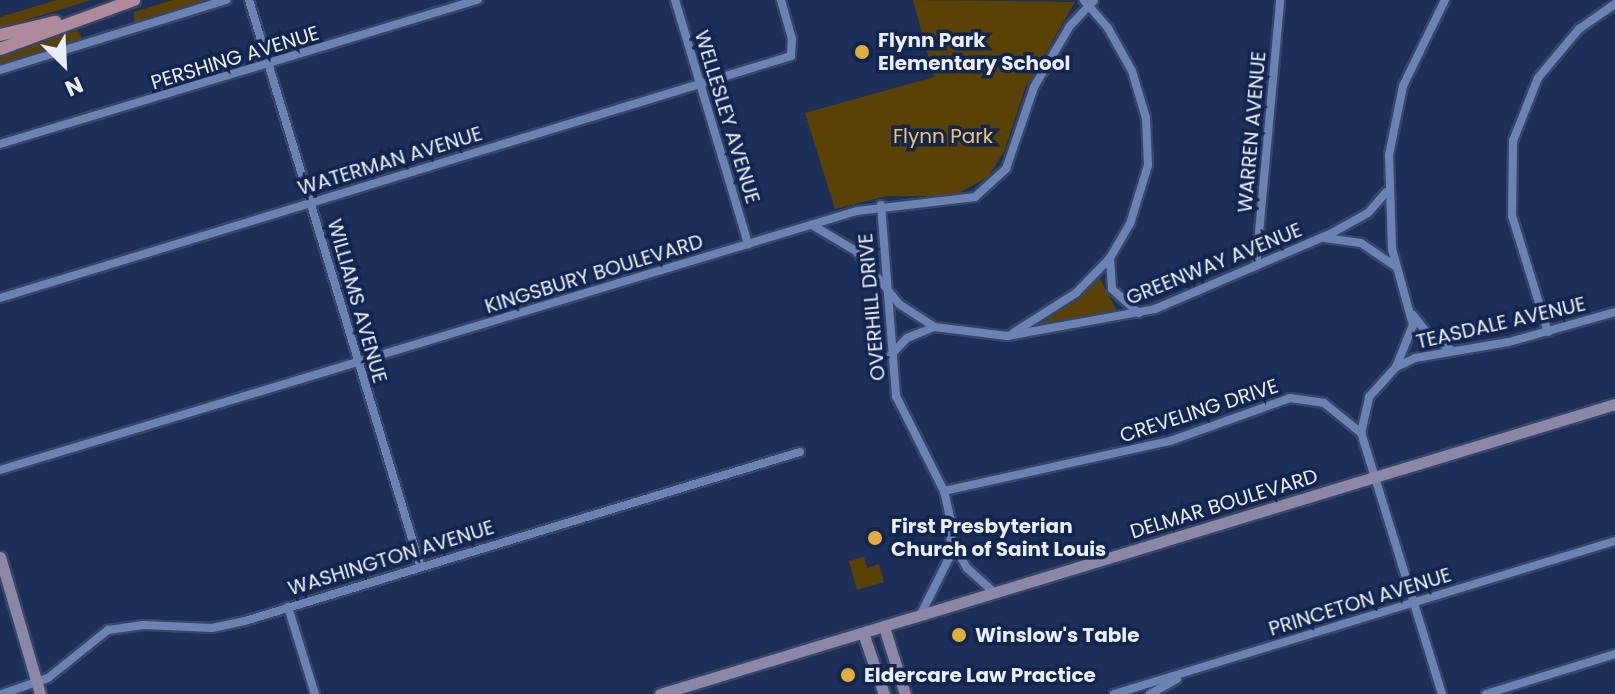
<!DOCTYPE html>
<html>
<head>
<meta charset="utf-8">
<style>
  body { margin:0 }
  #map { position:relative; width:1615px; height:694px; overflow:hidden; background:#1b2f59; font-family:Poppins,sans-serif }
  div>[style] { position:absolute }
  .green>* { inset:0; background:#5a4205 }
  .roads { filter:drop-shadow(2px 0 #374667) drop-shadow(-2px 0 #374667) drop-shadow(0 2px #374667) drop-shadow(0 -2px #374667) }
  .street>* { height:8px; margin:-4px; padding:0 4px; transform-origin:4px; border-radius:4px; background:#6b83b3 }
  .secondary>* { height:11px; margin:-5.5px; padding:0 5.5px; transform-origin:5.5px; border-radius:5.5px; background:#8d87a7 }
  .primary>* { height:12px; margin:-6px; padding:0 6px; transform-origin:6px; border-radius:6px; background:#ae8a9a }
  .dots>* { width:22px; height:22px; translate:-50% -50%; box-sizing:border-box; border:4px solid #12254e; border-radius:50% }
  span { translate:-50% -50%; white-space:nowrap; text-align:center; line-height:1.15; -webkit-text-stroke:7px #12254e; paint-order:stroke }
  .poi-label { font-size:20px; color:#e9effa; font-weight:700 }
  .left { translate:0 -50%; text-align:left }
  .street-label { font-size:20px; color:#e9effa }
  .park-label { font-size:20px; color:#f3c565 }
  .north { position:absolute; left:24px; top:24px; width:80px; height:80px; -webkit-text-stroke:6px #12254e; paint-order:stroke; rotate:156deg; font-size:22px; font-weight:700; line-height:32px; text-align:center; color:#e9effa }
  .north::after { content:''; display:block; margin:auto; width:28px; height:36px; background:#e9effa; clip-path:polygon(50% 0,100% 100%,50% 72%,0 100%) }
</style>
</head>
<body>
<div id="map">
  <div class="green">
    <i style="clip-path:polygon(57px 0,91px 0,0 28px,0 17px)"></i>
    <i style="clip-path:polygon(173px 0,213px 0,134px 25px,134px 12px)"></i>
    <i style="clip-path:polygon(913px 0,1075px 2px,1025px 89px,1004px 152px,988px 177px,953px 196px,887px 196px,835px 209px,805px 113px,934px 77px)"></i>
    <i style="clip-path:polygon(78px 30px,83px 41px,0 67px,0 56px)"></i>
    <i style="clip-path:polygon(1098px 275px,1117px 311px,1038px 324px,1067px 306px)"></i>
    <i style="clip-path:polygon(864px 557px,867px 568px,879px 564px,884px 582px,857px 590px,849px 561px)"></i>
  </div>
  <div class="roads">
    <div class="street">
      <i style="left:249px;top:0;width:590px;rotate:73.16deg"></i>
      <i style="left:675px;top:0;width:255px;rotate:73.3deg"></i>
      <i style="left:0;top:70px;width:237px;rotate:-17.2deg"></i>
      <i style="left:0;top:144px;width:499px;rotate:-16.8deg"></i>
      <i style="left:881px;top:205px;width:192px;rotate:85.5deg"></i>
      <i style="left:896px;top:396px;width:106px;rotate:63.2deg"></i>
      <i style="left:944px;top:491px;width:35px;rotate:77deg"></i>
      <i style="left:952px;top:525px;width:33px;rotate:95deg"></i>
      <i style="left:949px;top:558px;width:65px;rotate:116.6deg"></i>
      <i style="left:812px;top:225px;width:51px;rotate:30.6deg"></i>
      <i style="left:856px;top:251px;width:68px;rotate:50.9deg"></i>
      <i style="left:899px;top:304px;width:40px;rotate:32.9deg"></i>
      <i style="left:1325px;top:238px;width:36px;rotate:8deg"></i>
      <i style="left:1361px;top:243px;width:41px;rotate:34.1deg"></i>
      <i style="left:1110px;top:259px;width:30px;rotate:86deg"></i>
      <i style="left:1112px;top:289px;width:36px;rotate:42deg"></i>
      <i style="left:1256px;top:266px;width:267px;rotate:-84.8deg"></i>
      <i style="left:0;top:298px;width:827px;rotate:-17.01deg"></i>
      <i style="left:791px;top:56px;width:17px;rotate:-87deg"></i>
      <i style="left:792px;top:39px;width:41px;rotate:-105.8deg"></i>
      <i style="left:1413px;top:315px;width:28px;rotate:52deg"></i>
      <i style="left:1430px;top:337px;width:27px;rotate:31deg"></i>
      <i style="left:1548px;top:332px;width:121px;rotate:-107.2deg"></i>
      <i style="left:1512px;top:216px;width:75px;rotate:-89.2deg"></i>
      <i style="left:1513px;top:141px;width:68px;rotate:-68.4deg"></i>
      <i style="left:1538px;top:78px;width:64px;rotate:-50.1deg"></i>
      <i style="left:1579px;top:29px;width:44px;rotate:-34.8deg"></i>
      <i style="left:1013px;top:333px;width:75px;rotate:-32.4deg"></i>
      <i style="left:1076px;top:293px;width:49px;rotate:-45.8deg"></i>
      <i style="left:1110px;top:258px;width:39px;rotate:-60deg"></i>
      <i style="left:1130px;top:224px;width:62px;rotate:-73deg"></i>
      <i style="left:1148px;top:165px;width:47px;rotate:-92.4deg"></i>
      <i style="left:1146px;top:118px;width:49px;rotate:-106.6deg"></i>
      <i style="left:1132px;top:71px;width:49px;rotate:-119.2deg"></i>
      <i style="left:1108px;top:28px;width:37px;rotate:-131deg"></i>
      <i style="left:891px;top:355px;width:23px;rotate:-47deg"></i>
      <i style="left:907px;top:338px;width:29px;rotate:-22deg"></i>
      <i style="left:934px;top:327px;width:74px;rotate:7deg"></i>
      <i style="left:1007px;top:336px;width:150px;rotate:-10.3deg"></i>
      <i style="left:1155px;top:309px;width:193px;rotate:-23.2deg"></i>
      <i style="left:1332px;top:233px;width:41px;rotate:-29.1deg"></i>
      <i style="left:1368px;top:213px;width:28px;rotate:-49deg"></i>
      <i style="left:1396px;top:367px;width:21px;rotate:-25deg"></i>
      <i style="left:1415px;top:358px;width:95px;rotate:-9.7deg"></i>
      <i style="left:1509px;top:342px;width:110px;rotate:-15.8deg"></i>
      <i style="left:0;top:470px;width:895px;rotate:-16.82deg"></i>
      <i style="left:857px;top:211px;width:119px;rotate:-6.8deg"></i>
      <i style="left:975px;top:197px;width:42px;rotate:-42.1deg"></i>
      <i style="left:1006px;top:169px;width:87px;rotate:-71.1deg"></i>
      <i style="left:1034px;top:87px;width:71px;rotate:-59.5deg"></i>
      <i style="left:1070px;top:26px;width:35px;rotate:-47deg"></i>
      <i style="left:944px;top:491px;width:231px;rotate:-12.5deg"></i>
      <i style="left:1170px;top:441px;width:127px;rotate:-19.7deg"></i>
      <i style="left:1290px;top:398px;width:34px;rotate:8deg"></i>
      <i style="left:1324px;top:403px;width:48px;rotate:39deg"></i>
      <i style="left:953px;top:543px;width:29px;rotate:61deg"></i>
      <i style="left:967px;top:568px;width:38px;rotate:42deg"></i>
      <i style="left:288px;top:607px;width:91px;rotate:72.8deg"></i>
      <i style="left:2px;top:694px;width:49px;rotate:-19.2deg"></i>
      <i style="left:48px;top:678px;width:77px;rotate:-38.7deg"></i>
      <i style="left:108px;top:630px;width:36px;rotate:-8deg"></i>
      <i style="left:144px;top:625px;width:68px;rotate:2.5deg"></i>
      <i style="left:212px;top:628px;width:34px;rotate:-12deg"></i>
      <i style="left:245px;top:621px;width:580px;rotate:-16.94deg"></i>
      <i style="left:1114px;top:694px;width:524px;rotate:-16.98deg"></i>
      <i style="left:1150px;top:694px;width:31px;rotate:-29deg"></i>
      <i style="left:1442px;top:694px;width:273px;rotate:-107.2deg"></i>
      <i style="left:1361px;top:433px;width:37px;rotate:-77deg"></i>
      <i style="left:1369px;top:397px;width:40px;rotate:-48deg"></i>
      <i style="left:1396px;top:367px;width:45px;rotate:-68deg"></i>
      <i style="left:1413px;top:325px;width:79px;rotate:-105.4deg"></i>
      <i style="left:1392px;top:249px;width:94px;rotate:-91.8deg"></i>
      <i style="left:1389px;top:155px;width:70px;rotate:-78.5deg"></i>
      <i style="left:1403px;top:86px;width:96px;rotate:-64deg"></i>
      <i style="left:1486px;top:694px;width:135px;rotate:-17.2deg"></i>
    </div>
    <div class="secondary">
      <i style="left:0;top:557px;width:143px;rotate:73.7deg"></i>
      <i style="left:884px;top:627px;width:70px;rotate:72.6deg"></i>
      <i style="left:863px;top:633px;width:65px;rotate:71deg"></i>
      <i style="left:660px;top:694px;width:998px;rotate:-16.89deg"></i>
    </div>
    <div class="primary">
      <i style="left:0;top:35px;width:57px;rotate:-13.3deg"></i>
      <i style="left:0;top:49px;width:143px;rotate:-20.1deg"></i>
    </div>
  </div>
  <div class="dots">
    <i style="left:862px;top:52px;background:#e3ae35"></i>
    <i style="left:875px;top:538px;background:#e3ae35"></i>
    <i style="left:959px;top:635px;background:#e3ae35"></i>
    <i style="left:848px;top:675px;background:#e3ae35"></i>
  </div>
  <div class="poi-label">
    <span class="left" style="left:878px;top:52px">Flynn Park<br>Elementary School</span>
    <span class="left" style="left:891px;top:538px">First Presbyterian<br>Church of Saint Louis</span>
    <span class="left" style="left:975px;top:635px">Winslow's Table</span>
    <span class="left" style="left:864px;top:675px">Eldercare Law Practice</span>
  </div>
  <div class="street-label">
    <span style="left:235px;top:58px;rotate:-17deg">PERSHING AVENUE</span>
    <span style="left:727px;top:117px;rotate:73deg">WELLESLEY AVENUE</span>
    <span style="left:1252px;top:132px;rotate:-85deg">WARREN AVENUE</span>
    <span style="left:390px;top:161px;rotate:-17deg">WATERMAN AVENUE</span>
    <span style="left:1214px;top:264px;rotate:-22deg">GREENWAY AVENUE</span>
    <span style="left:594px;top:274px;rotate:-17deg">KINGSBURY BOULEVARD</span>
    <span style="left:357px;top:301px;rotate:74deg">WILLIAMS AVENUE</span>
    <span style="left:872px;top:307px;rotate:-95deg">OVERHILL DRIVE</span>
    <span style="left:1501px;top:323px;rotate:-13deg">TEASDALE AVENUE</span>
    <span style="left:1199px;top:411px;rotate:-18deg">CREVELING DRIVE</span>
    <span style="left:1224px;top:504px;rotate:-17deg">DELMAR BOULEVARD</span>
    <span style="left:391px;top:558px;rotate:-17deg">WASHINGTON AVENUE</span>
    <span style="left:1360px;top:602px;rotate:-17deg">PRINCETON AVENUE</span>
  </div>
  <div class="park-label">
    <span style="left:943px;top:136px">Flynn Park</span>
  </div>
  <div class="north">N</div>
</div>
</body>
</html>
